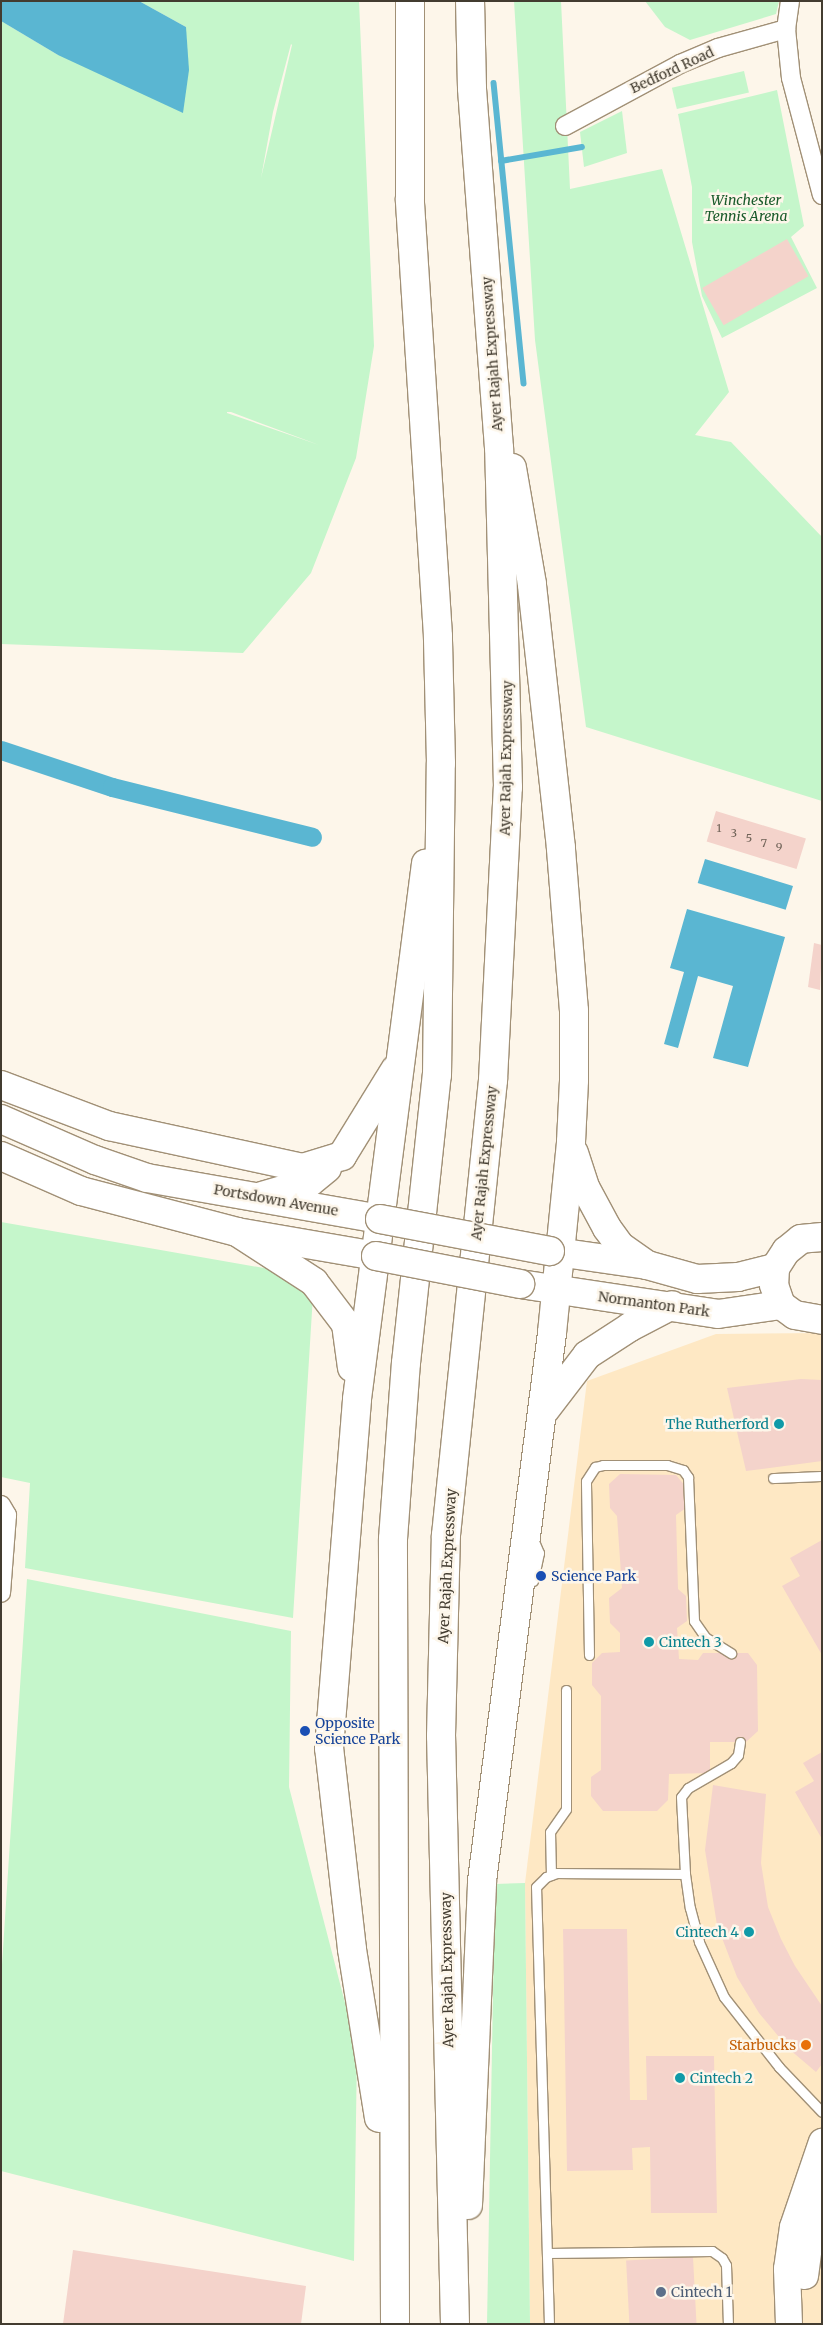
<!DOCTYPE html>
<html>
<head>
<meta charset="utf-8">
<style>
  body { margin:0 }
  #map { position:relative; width:823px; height:2325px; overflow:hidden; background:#fdf6ea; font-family:Merriweather,serif }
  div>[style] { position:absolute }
  .built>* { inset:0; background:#fee8c4 }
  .green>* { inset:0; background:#c5f6cb; transform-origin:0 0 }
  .water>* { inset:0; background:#5ab6d2; transform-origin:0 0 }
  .stream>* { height:5.5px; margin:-2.75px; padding:0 2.75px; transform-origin:2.75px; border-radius:2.75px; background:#5ab6d2 }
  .canal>* { height:19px; margin:-9.5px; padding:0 9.5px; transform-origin:9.5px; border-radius:9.5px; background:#5ab6d2 }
  .building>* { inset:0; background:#f4d3cb; transform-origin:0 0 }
  .roads { filter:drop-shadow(1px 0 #a19076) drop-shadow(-1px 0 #a19076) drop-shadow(0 1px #a19076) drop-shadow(0 -1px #a19076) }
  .service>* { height:9px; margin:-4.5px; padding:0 4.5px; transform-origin:4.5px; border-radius:4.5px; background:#fff }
  .minor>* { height:18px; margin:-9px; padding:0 9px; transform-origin:9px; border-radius:9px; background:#fff }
  .secondary>* { height:26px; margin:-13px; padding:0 13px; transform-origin:13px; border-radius:13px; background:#fff }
  .trunk>* { height:28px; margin:-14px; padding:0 14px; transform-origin:14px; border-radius:14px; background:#fff }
  .motorway>* { height:28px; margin:-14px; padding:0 14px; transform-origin:14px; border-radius:14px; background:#fff }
  .bridges { filter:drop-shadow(1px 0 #a19076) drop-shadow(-1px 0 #a19076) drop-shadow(0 1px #a19076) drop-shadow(0 -1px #a19076) }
  .trunk-bridge>* { height:28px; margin:-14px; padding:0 14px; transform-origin:14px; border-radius:14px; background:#fff }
  .dots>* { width:14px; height:14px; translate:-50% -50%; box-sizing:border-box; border:2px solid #fdf6ea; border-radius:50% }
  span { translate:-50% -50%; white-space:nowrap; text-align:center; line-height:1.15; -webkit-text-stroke:5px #fdf6ea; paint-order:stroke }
  .number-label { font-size:11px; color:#6f6257 }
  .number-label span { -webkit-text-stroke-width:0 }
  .street-label { font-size:14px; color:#433c30 }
  .park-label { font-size:14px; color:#1a5b2b; font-style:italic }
  .culture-label { font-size:14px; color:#0d838f }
  .right { translate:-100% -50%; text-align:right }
  .left { translate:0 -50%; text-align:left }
  .transit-label { font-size:14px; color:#164399 }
  .food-label { font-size:14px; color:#c56008 }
  .service-label { font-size:14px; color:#4e5e75 }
  .frame { position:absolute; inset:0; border:2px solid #433c30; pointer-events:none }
</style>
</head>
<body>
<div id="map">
  <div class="built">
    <i style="clip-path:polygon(822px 1333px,822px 2324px,530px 2324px,525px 1883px,587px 1381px,716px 1334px)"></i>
  </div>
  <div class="green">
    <i style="clip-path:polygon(evenodd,139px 1px,359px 1px,374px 346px,356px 458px,311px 573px,243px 653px,1px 644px,1px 21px,58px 55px,186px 27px,139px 1px,291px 44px,292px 45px,261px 178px,273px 112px,291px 44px,139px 1px,227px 412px,231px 412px,319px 445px,227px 413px,227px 412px)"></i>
    <i style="clip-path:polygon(514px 1px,561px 1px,570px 189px,662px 169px,729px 392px,695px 435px,731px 442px,822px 537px,822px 801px,586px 727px,535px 340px)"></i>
    <i style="clip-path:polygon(645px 1px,779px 1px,776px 14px,690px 40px,665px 27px)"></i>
    <i style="left:744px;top:71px;width:22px;height:74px;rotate:77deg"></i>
    <i style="clip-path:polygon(777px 90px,804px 226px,791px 237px,817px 288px,722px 338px,702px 296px,692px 242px,692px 187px,678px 114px)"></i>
    <i style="clip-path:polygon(622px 111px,627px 153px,584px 167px,580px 132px)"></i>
    <i style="clip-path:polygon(1px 1222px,281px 1271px,313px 1295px,293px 1618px,25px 1568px,30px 1483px,1px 1477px)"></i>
    <i style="clip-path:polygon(27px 1579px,291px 1631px,289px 1787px,357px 2049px,354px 2261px,1px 2171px,1px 1980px)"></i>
    <i style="clip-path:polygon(525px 1883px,530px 2324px,487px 2324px,495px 1884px)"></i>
  </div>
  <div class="water">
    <i style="clip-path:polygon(1px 1px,139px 1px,186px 27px,189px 70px,183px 113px,58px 55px,1px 21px)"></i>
    <i style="left:705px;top:859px;width:92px;height:25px;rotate:17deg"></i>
    <i style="clip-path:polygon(687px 909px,785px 937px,748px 1067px,713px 1058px,733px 986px,698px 976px,678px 1048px,664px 1044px,684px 972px,670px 968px)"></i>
  </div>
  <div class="stream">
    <i style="left:494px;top:83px;width:302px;rotate:84.3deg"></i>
    <i style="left:501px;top:161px;width:82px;rotate:-9.8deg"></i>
  </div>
  <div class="canal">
    <i style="left:1px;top:750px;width:117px;rotate:18.4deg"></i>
    <i style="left:112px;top:787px;width:206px;rotate:14deg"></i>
  </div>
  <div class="building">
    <i style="left:787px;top:239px;width:43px;height:98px;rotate:60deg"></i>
    <i style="left:716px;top:811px;width:94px;height:32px;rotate:17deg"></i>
    <i style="clip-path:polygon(814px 943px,822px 945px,820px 990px,808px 987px)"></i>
    <i style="clip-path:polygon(801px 1379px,822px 1380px,822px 1461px,746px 1471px,727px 1388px)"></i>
    <i style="clip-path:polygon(620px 1474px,676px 1475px,686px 1487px,686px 1508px,676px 1515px,678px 1589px,686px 1596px,687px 1621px,677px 1628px,679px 1659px,698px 1660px,703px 1653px,748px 1653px,757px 1665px,758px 1731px,746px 1742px,710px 1742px,710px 1773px,669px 1774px,668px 1800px,657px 1811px,603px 1811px,591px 1796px,591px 1777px,601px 1770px,601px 1696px,592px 1685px,592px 1663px,602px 1653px,620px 1652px,620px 1633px,610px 1623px,609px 1598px,622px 1588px,617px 1516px,610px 1508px,609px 1484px)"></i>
    <i style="clip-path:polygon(822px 1540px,822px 1655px,782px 1586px,800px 1576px,790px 1558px)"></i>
    <i style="clip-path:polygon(822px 1752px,822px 1839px,795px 1792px,814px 1781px,803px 1763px)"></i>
    <i style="clip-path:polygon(713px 1785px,766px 1794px,761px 1863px,768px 1907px,781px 1939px,795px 1966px,822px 2006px,822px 2064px,816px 2072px,789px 2049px,759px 2013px,737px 1977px,717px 1925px,705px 1850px)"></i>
    <i style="clip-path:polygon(563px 1929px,627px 1929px,630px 2100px,647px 2100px,646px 2056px,714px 2056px,717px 2213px,651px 2213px,650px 2147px,632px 2148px,633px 2170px,567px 2171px)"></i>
    <i style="clip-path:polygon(73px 2250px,306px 2286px,301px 2324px,63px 2324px)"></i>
    <i style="left:693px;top:2257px;width:67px;height:67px;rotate:87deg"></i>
  </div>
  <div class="roads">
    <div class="service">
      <i style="left:773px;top:1478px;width:49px;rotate:-2.3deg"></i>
      <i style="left:533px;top:1581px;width:29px;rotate:-78deg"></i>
      <i style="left:539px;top:1553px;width:13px;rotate:-113deg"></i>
      <i style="left:589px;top:1655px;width:174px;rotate:-91deg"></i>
      <i style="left:586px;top:1481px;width:17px;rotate:-57deg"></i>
      <i style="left:595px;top:1467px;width:8px;rotate:-14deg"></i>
      <i style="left:603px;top:1465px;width:64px"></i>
      <i style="left:667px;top:1465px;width:17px;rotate:17deg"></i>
      <i style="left:683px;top:1470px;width:9px;rotate:54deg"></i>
      <i style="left:688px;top:1477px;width:144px;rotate:87.6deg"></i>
      <i style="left:694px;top:1621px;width:19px;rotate:55deg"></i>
      <i style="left:705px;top:1637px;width:31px;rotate:32deg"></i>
      <i style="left:740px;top:1742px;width:13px;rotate:99deg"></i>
      <i style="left:738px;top:1755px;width:11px;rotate:131deg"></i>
      <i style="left:731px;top:1763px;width:50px;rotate:149.8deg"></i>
      <i style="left:688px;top:1788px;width:11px;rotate:128deg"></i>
      <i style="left:681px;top:1797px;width:77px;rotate:87deg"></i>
      <i style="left:685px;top:1874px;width:34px;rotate:82deg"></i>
      <i style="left:690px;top:1908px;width:35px;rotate:75deg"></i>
      <i style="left:699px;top:1942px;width:60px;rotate:65.6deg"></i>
      <i style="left:724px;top:1997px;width:89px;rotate:51.8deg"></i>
      <i style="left:779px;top:2067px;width:62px;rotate:46.3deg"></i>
      <i style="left:551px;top:1875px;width:43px;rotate:-91.3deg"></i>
      <i style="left:550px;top:1832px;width:28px;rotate:-55deg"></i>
      <i style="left:566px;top:1809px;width:119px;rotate:-90deg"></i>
      <i style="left:548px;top:2253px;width:164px;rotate:-0.7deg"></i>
      <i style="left:712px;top:2251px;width:12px;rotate:35deg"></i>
      <i style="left:722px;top:2258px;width:8px;rotate:60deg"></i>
      <i style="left:726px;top:2265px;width:59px;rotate:88.1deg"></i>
      <i style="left:549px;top:2324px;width:437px;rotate:-91.7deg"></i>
      <i style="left:536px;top:1887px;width:14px;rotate:-45deg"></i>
      <i style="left:546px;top:1877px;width:12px;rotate:-20deg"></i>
      <i style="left:557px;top:1873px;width:128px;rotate:0.4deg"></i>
    </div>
    <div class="minor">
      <i style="left:790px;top:1px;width:28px;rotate:98deg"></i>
      <i style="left:786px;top:29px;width:49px;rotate:84.2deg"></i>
      <i style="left:791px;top:78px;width:121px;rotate:75.2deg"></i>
      <i style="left:565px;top:126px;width:131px;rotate:-28.3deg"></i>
      <i style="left:680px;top:64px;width:41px;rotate:-22.8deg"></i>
      <i style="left:718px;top:48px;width:71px;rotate:-15.6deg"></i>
      <i style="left:1px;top:1505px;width:12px;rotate:59deg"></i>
      <i style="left:7px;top:1515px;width:78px;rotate:94.4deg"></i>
    </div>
    <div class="secondary">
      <i style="left:805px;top:2276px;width:45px;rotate:-82.4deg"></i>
      <i style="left:811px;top:2231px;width:40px;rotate:-74deg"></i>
      <i style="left:789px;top:2324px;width:55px;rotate:-92.1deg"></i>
      <i style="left:787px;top:2269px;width:42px;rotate:-81.9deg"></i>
      <i style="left:793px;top:2227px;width:90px;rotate:-71.2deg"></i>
    </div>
    <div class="trunk">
      <i style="left:1px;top:1119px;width:103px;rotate:23.6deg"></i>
      <i style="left:95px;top:1160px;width:55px;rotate:19.1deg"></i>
      <i style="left:147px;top:1178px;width:237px;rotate:10deg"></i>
      <i style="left:1px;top:1156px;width:87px;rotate:23.6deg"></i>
      <i style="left:81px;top:1191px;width:161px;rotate:14.7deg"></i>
      <i style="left:237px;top:1232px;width:141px;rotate:9.8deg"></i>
      <i style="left:822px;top:1237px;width:21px;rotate:175deg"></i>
      <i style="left:801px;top:1239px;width:19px;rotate:141deg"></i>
      <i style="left:786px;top:1251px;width:20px;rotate:123deg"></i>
      <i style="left:775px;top:1268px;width:17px;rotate:93deg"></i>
      <i style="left:774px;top:1285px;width:21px;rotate:71deg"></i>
      <i style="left:781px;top:1305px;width:17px;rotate:36deg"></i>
      <i style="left:795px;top:1315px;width:27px;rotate:10deg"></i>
      <i style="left:550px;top:1251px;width:98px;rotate:8.2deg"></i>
      <i style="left:647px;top:1265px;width:52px;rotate:15.6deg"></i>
      <i style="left:697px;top:1279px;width:41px;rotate:-2.8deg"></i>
      <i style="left:738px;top:1277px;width:38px;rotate:-14deg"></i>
      <i style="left:520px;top:1284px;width:200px;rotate:8.6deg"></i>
      <i style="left:718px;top:1314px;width:64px;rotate:-8.1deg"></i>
    </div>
    <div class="motorway">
      <i style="left:1px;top:1085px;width:116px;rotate:20.8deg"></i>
      <i style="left:109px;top:1126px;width:198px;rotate:12.2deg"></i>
      <i style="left:303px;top:1168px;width:41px;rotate:-17.1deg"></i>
      <i style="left:342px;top:1156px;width:101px;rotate:-58.4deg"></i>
      <i style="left:574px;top:1153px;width:38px;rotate:72deg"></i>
      <i style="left:586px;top:1189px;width:44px;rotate:61.7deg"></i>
      <i style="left:607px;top:1228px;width:22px;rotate:54deg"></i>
      <i style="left:620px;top:1246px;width:33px;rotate:35deg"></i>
      <i style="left:262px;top:1196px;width:50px;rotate:-16.3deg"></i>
      <i style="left:310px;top:1182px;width:22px;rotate:-39deg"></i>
      <i style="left:237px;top:1232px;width:92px;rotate:33deg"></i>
      <i style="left:314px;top:1282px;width:53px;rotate:52.7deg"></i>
      <i style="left:346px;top:1324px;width:44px;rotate:82.2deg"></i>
      <i style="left:545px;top:1410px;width:69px;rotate:-52.6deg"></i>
      <i style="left:587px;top:1355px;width:51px;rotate:-33.1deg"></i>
      <i style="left:630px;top:1327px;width:47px;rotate:-27.6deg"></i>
      <i style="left:379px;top:2118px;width:171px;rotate:-99.1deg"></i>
      <i style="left:352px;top:1949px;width:202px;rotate:-96.5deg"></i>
      <i style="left:329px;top:1748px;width:350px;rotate:-85.4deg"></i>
      <i style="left:357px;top:1399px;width:540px;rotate:-82.66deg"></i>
      <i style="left:468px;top:2205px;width:324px;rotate:-87.5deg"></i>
      <i style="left:482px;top:1881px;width:552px;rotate:-82.72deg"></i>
      <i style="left:552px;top:1333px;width:192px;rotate:-84.3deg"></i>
      <i style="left:571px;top:1142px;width:62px;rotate:-87.2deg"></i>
      <i style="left:574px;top:1080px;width:69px;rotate:-90deg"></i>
      <i style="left:574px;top:1011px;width:164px;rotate:-94.6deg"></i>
      <i style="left:561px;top:848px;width:266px;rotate:-96.3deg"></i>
      <i style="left:532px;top:584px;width:118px;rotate:-99.8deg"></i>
      <i style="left:395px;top:2324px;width:785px;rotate:-90.15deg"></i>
      <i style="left:393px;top:1539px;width:176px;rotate:-85.8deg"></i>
      <i style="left:406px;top:1363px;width:290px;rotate:-83.9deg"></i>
      <i style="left:437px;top:1075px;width:312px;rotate:-89.3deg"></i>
      <i style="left:441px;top:763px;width:127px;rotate:-91.4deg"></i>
      <i style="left:438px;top:636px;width:438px;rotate:-93.7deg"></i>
      <i style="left:410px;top:199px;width:198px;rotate:-90deg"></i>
      <i style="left:455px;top:2324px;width:588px;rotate:-91.36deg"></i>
      <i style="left:441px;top:1736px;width:201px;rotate:-88.6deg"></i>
      <i style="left:446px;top:1535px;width:457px;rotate:-84.1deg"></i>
      <i style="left:493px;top:1080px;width:293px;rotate:-87.1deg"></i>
      <i style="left:508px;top:787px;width:339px;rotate:-91.5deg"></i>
      <i style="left:499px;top:448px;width:361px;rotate:-94.3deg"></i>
      <i style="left:472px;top:88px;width:87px;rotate:-91.3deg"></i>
    </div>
  </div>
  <div class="bridges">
    <div class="trunk-bridge">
      <i style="left:380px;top:1219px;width:173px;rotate:10.7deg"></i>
      <i style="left:376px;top:1256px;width:147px;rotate:11deg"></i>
    </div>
  </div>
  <div class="dots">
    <i style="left:779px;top:1424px;background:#0f9aa8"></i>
    <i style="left:541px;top:1576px;background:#1a4fb4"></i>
    <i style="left:649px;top:1642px;background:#0f9aa8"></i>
    <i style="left:305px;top:1731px;background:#1a4fb4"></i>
    <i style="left:749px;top:1932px;background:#0f9aa8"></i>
    <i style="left:806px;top:2045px;background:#e8710a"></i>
    <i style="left:680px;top:2078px;background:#0f9aa8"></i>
    <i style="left:661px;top:2292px;background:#5c6f8a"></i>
  </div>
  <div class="number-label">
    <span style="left:719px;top:828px">1</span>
    <span style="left:734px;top:833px">3</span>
    <span style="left:749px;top:838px">5</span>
    <span style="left:764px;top:843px">7</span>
    <span style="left:779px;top:847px">9</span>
  </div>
  <div class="street-label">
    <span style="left:672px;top:70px;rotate:-25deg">Bedford Road</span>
    <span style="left:492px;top:354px;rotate:-94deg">Ayer Rajah Expressway</span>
    <span style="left:506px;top:758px;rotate:-89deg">Ayer Rajah Expressway</span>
    <span style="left:484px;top:1163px;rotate:-84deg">Ayer Rajah Expressway</span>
    <span style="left:276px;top:1200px;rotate:10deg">Portsdown Avenue</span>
    <span style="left:654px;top:1304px;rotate:8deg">Normanton Park</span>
    <span style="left:447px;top:1566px;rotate:-87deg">Ayer Rajah Expressway</span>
    <span style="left:447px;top:1970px;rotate:-91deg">Ayer Rajah Expressway</span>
  </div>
  <div class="park-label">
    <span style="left:746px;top:208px">Winchester<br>Tennis Arena</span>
  </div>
  <div class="culture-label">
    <span class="right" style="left:769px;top:1424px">The Rutherford</span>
    <span class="left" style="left:659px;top:1642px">Cintech 3</span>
    <span class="right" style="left:739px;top:1932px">Cintech 4</span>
    <span class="left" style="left:690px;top:2078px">Cintech 2</span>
  </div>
  <div class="transit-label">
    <span class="left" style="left:551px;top:1576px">Science Park</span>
    <span class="left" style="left:315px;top:1731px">Opposite<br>Science Park</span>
  </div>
  <div class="food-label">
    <span class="right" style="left:796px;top:2045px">Starbucks</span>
  </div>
  <div class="service-label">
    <span class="left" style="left:671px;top:2292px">Cintech 1</span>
  </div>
  <div class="frame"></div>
</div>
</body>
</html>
